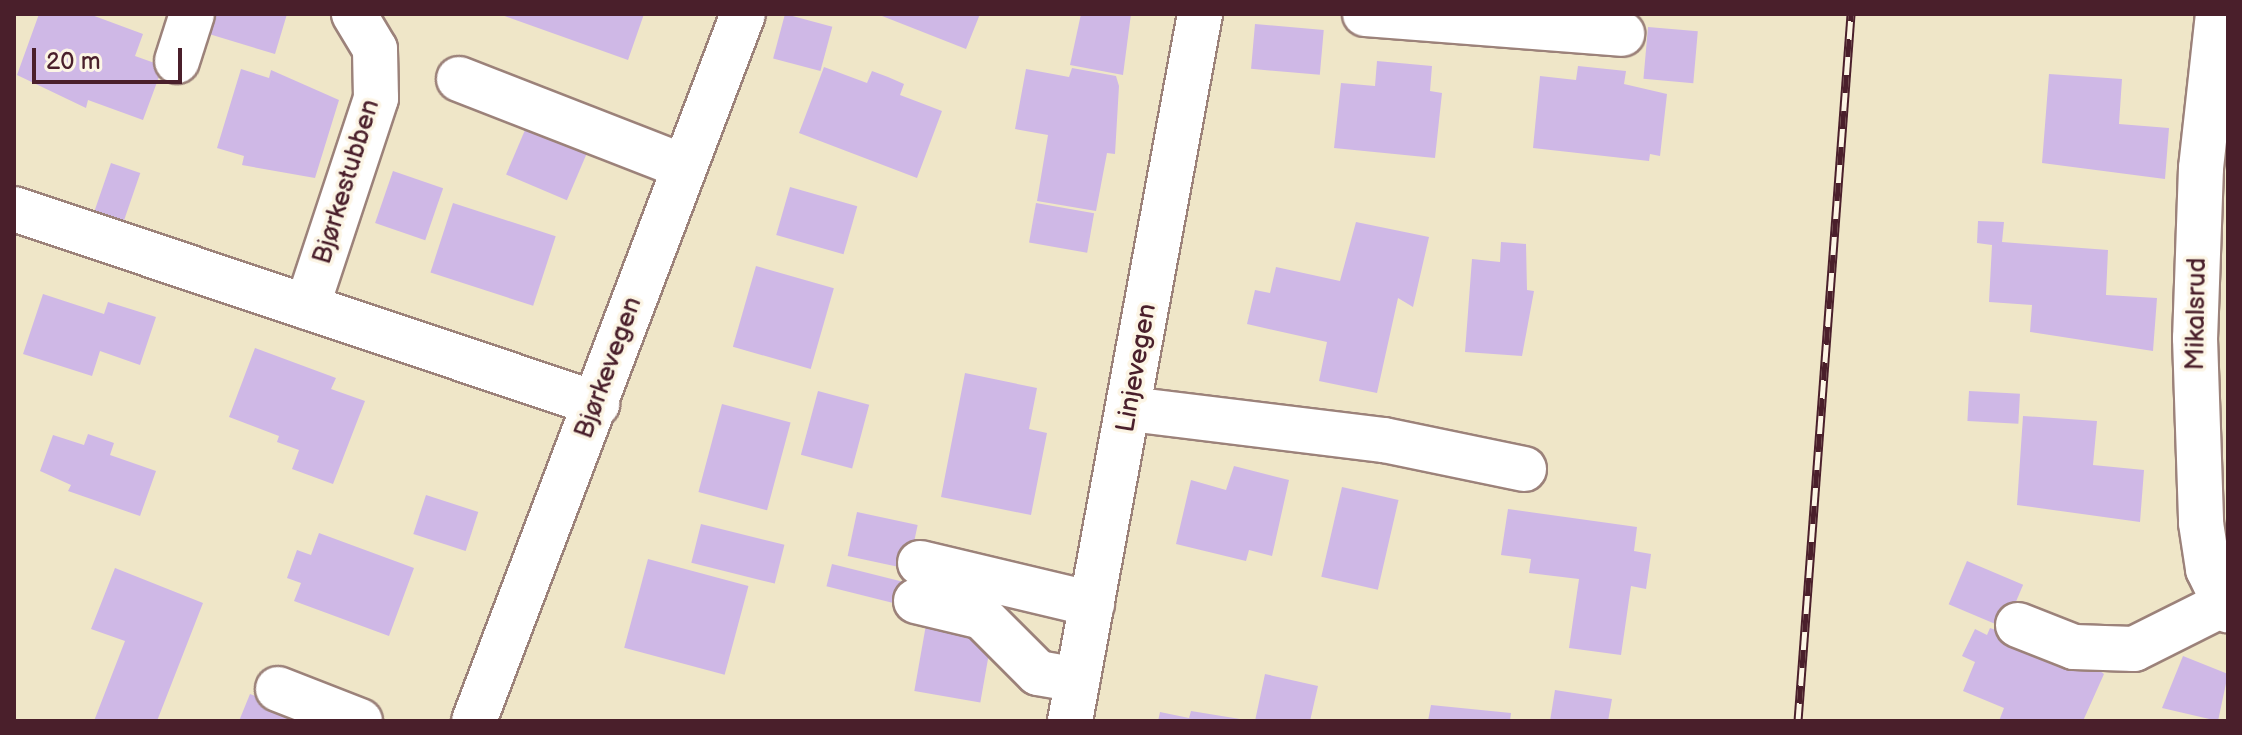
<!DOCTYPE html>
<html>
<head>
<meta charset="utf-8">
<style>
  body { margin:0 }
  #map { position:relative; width:2242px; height:735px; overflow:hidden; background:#efe6c8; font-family:"Balsamiq Sans",sans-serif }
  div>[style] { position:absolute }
  .building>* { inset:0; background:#cfb8e6; transform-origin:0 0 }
  .roads { filter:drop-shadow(2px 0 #9c827a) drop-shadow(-2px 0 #9c827a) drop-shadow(0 2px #9c827a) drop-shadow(0 -2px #9c827a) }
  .minor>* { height:44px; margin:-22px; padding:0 22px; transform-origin:22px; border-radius:22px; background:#fff }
  .rail>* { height:9px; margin-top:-4.5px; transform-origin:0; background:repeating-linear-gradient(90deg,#fcf5e5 0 18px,#4a1f2b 0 36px); box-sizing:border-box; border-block:2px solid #4a1f2b }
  span { translate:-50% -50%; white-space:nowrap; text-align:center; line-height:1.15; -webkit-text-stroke:7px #fcf5e5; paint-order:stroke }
  .street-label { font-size:26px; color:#4a1f2b }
  .frame { position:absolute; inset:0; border:16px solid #4a1f2b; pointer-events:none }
  .scale { position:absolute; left:32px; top:48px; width:150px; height:36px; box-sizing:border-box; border:4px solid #4a1f2b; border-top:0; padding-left:10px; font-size:24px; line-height:28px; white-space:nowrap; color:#4a1f2b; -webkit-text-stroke:6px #fcf5e5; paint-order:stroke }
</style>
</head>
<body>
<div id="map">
  <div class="building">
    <i style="clip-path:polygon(39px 14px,89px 14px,143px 34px,135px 56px,163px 66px,143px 120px,88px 100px,86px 108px,17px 75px)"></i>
    <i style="clip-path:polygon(216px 14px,287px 14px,275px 54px,209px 34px)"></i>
    <i style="clip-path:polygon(499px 14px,644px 14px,628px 60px)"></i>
    <i style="left:785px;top:14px;width:49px;height:46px;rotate:15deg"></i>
    <i style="clip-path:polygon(877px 14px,980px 14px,966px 49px)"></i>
    <i style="clip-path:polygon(1081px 14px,1131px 14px,1123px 75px,1070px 65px)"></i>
    <i style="left:1255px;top:24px;width:69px;height:45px;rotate:5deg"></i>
    <i style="left:1648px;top:27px;width:50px;height:52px;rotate:5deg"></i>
    <i style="clip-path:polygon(1377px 61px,1432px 66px,1430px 91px,1442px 93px,1435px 158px,1334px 148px,1341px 83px,1375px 86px)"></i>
    <i style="clip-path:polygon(1578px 66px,1626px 71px,1624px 84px,1667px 94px,1660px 156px,1650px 154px,1649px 161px,1533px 148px,1540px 76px,1576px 80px)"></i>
    <i style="clip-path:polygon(824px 67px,867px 83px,872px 71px,888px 77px,904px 84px,900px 95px,942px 111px,917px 178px,799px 133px)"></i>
    <i style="clip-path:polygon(1072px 68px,1116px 76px,1119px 86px,1115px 154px,1107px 153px,1096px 211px,1037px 201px,1048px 135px,1015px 129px,1026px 69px,1069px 77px)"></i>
    <i style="clip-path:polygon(241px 69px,269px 78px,271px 70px,339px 100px,315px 178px,242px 165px,244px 156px,217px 148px)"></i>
    <i style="clip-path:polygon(2049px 74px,2122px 79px,2119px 124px,2169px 128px,2165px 179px,2042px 163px)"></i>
    <i style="left:528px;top:123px;width:66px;height:56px;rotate:23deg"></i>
    <i style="left:111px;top:163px;width:31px;height:51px;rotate:19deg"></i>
    <i style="left:393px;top:171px;width:53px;height:55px;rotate:19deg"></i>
    <i style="left:790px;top:187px;width:70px;height:50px;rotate:16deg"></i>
    <i style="left:453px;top:203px;width:108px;height:73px;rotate:18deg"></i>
    <i style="left:1036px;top:203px;width:59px;height:40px;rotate:10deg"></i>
    <i style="clip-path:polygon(1978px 221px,2004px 222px,2002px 242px,2108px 250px,2106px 295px,2157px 298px,2153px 351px,2030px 332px,2032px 305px,1989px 302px,1992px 245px,1977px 243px)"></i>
    <i style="clip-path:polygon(1356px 222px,1429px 237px,1413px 307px,1398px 298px,1377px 393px,1319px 381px,1327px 342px,1247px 324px,1255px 290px,1270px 293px,1276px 267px,1340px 281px)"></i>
    <i style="clip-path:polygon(1501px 242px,1526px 244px,1527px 290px,1534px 291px,1522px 356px,1465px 352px,1472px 259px,1500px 262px)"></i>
    <i style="left:756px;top:266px;width:81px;height:84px;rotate:16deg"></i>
    <i style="clip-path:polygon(43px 294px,104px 314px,108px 302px,156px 317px,140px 365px,100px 351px,92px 376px,23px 354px)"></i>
    <i style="clip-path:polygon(255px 348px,336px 378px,331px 389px,365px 401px,333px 484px,292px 469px,299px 450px,277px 442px,279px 436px,229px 417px)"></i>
    <i style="clip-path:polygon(965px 373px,1037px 388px,1029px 429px,1047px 433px,1031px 515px,941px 497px)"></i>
    <i style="left:818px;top:391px;width:53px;height:66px;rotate:15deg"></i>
    <i style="left:1969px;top:391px;width:51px;height:30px;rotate:3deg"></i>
    <i style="left:722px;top:404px;width:71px;height:91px;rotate:15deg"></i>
    <i style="clip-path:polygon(2023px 416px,2097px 421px,2093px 465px,2144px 470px,2140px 522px,2017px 505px)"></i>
    <i style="clip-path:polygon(88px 434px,114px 443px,110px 455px,156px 471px,140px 516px,68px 491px,71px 485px,40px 471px,53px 435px,84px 445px)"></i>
    <i style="clip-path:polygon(1234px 466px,1289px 480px,1272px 556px,1249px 550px,1246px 561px,1176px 544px,1191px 480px,1226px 490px)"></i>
    <i style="left:1342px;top:487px;width:58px;height:92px;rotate:13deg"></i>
    <i style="left:426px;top:495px;width:55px;height:41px;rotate:18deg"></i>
    <i style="clip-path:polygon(1508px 509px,1637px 527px,1634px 551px,1651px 554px,1646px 589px,1631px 586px,1621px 655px,1569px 648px,1579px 579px,1529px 573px,1531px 559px,1501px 555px)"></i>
    <i style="left:857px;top:512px;width:62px;height:45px;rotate:12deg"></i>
    <i style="left:701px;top:524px;width:86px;height:40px;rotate:14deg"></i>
    <i style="clip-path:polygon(319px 533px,414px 568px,389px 636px,294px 601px,301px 583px,287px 578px,297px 550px,311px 555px)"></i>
    <i style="left:648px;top:559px;width:104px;height:92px;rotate:15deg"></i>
    <i style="left:1967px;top:561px;width:61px;height:47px;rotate:23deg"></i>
    <i style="left:832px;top:564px;width:75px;height:23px;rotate:14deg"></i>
    <i style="clip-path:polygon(115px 568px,203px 603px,157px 721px,94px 721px,125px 641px,91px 629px)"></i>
    <i style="left:927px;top:619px;width:67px;height:73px;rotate:10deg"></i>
    <i style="clip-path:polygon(1990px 628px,2086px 660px,2104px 674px,2083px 721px,1999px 721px,2004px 708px,1963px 691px,1975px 662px,1962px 656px,1975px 629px,1987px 635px)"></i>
    <i style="clip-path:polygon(2183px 656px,2228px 674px,2218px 721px,2162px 708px)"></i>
    <i style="clip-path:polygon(1265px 674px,1318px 686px,1310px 721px,1255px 721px)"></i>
    <i style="clip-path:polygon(1555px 690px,1612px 699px,1608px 721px,1550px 721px)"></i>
    <i style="clip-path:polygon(250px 694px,319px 721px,239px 721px)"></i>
    <i style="clip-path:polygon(1431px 705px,1511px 713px,1510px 721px,1428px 721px)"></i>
    <i style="clip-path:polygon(1191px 711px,1240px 719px,1240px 721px,1158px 721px,1160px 712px,1189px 718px)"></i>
  </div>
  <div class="roads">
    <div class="minor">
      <i style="left:1365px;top:14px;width:258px;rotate:4.4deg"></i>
      <i style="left:2218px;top:14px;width:155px;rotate:96.3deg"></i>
      <i style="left:2201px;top:168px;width:170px;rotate:92deg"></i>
      <i style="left:2195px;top:338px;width:185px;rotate:88.1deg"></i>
      <i style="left:2201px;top:523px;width:47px;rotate:81.3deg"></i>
      <i style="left:2208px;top:569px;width:46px;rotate:64deg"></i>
      <i style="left:177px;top:61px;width:49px;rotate:-72.3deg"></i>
      <i style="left:459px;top:79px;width:239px;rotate:21.3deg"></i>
      <i style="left:14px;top:209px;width:615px;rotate:18.49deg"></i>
      <i style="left:307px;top:307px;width:220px;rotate:-71.7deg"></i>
      <i style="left:376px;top:98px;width:49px;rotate:-91.2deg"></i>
      <i style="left:375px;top:49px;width:41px;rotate:-121deg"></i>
      <i style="left:1130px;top:409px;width:256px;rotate:7deg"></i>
      <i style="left:1384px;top:440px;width:143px;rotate:11.7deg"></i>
      <i style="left:920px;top:563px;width:177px;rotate:13.4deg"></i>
      <i style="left:916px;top:601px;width:68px;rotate:13.6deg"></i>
      <i style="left:982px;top:617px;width:79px;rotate:45deg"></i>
      <i style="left:1038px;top:673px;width:40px;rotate:10deg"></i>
      <i style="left:2018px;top:625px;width:60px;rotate:21.4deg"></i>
      <i style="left:2074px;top:647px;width:60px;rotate:1.9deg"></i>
      <i style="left:2134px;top:649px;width:98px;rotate:-26.6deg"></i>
      <i style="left:278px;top:689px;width:88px;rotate:21.3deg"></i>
      <i style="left:474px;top:721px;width:756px;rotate:-69.17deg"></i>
      <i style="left:1070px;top:721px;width:719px;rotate:-79.58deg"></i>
    </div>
  </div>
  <div class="rail">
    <i style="left:1798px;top:721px;width:709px;rotate:-85.71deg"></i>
  </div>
  <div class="street-label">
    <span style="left:347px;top:182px;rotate:-73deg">Bjørkestubben</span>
    <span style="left:2197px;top:314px;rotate:-89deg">Mikalsrud</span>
    <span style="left:609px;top:368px;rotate:-70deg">Bjørkevegen</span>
    <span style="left:1137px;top:368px;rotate:-80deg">Linjevegen</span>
  </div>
  <div class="frame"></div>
  <div class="scale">20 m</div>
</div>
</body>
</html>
